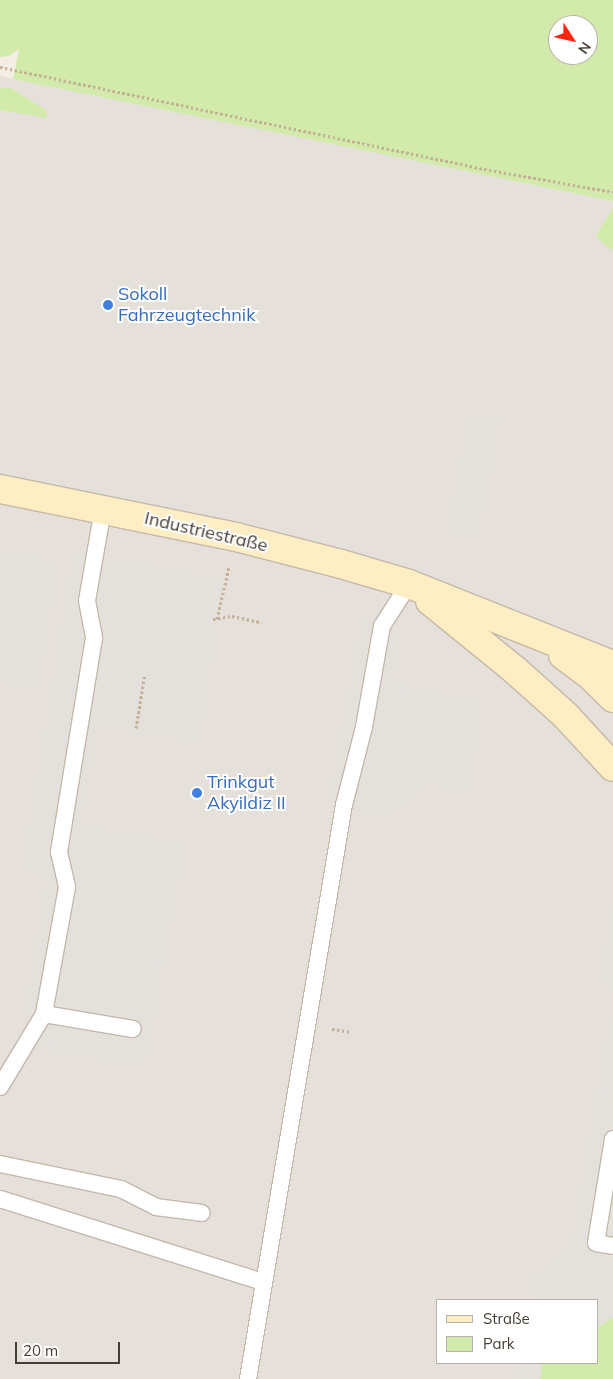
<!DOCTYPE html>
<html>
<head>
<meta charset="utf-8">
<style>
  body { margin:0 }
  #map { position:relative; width:613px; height:1379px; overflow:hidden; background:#f4eee5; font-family:Mulish,sans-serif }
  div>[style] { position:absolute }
  .industrial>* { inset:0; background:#e6e0da }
  .green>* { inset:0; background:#d2ebab }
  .parking>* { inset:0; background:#e4e1dd; transform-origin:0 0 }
  .path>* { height:3px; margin-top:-1.5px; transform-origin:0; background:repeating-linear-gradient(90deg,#c2b097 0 2.5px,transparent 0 5px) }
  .roads { filter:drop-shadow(1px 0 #c3b8aa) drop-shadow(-1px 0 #c3b8aa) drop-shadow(0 1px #c3b8aa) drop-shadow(0 -1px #c3b8aa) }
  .lane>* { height:16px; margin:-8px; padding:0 8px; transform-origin:8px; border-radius:8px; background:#fff }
  .secondary>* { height:28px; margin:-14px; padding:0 14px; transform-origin:14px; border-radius:14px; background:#ffedc3 }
  .dots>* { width:14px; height:14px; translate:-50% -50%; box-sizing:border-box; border:2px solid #fff; border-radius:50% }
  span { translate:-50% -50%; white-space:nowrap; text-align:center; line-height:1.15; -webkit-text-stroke:4px #fff; paint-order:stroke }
  .shop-label { font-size:18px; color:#366cbe }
  .left { translate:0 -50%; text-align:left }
  .street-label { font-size:18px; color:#463e34 }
  .legend { position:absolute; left:436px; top:1299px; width:162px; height:65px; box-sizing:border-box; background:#fff; border:1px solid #b5b2ae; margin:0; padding:6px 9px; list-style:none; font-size:15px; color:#463e34 }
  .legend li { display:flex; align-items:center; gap:10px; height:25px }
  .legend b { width:25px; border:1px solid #b5b2ae }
  .north { position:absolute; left:548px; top:15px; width:50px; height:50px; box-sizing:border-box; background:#fff; border:1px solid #b5b2ae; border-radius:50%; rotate:125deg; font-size:14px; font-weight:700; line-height:20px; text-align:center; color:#463e34 }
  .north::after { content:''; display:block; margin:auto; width:18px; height:22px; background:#ff2610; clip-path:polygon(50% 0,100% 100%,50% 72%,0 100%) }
  .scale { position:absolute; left:15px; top:1342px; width:105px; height:22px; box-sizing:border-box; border:2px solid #463e34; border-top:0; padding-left:6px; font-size:15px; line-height:18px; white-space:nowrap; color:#463e34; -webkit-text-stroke:4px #fff; paint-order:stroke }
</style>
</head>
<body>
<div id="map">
  <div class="industrial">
    <i style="clip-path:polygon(evenodd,0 76px,613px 201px,613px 1379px,0 1379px,0 76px,437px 1300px,597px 1300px,597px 1363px,437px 1363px,437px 1300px)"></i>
  </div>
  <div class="green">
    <i style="clip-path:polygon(evenodd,0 0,613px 0,613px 201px,13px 79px,19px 49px,9px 56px,0 57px,0 0,558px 25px,588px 25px,588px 55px,558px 55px,558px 25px)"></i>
    <i style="clip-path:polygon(0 88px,11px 88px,46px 110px,47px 118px,0 110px)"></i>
    <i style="clip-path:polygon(613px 208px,613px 250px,603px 244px,596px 235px)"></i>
    <i style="clip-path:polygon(613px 1317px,613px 1379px,540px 1379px,542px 1363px,597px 1363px,597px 1328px)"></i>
  </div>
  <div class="parking">
    <i style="left:472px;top:417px;width:25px;height:114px;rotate:11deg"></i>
    <i style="clip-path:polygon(0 553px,56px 563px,34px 686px,10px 682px,0 664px)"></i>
    <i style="clip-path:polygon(76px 555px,221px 581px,197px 739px,95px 722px,77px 827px,181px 845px,143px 1064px,38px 1046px,29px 1002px,50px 873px,25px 868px)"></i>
    <i style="clip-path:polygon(364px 622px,400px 633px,390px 685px,480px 704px,465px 787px,427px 782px,386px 813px,331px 802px)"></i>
    <i style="clip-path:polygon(612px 911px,613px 911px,613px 986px,605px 976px)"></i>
    <i style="clip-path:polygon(613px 1014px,613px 1317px,597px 1328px,597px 1300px,531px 1300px,534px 1279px,573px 1248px)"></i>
    <i style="clip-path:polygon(521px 1363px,542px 1363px,540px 1379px,519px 1379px)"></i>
  </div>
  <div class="path">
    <i style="left:0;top:67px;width:495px;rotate:11.9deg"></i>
    <i style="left:484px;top:169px;width:131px;rotate:10.1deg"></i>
    <i style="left:213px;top:619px;width:19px;rotate:-9deg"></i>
    <i style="left:232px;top:616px;width:30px;rotate:12deg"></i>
    <i style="left:217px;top:619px;width:53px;rotate:-77deg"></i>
    <i style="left:136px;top:728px;width:55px;rotate:-80.5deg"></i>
    <i style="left:332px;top:1029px;width:19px;rotate:9deg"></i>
  </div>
  <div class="roads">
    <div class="lane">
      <i style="left:103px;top:509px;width:93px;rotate:99.9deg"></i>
      <i style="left:87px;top:601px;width:38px;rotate:79deg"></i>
      <i style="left:94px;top:638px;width:217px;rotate:99.3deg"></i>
      <i style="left:59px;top:852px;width:36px;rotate:77deg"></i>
      <i style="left:67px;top:887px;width:129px;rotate:100.3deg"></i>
      <i style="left:44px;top:1014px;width:90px;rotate:9.6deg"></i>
      <i style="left:0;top:1087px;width:85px;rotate:-58.9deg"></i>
      <i style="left:613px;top:1139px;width:105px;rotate:99.3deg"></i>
      <i style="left:596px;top:1243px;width:17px;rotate:10deg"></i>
      <i style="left:0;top:1164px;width:124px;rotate:11.7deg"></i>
      <i style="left:121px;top:1189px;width:39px;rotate:27deg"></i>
      <i style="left:156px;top:1207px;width:46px;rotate:7.4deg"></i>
      <i style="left:0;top:1199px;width:277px;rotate:17.5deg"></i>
      <i style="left:248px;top:1379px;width:582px;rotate:-80.51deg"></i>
      <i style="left:344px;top:805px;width:81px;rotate:-75.6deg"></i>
      <i style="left:364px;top:727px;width:103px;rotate:-79.9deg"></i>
      <i style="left:382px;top:626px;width:50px;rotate:-57.3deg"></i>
    </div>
    <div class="secondary">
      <i style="left:0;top:489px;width:241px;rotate:11.5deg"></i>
      <i style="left:236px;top:537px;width:108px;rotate:14.4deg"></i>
      <i style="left:341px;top:564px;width:71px;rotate:16.4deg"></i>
      <i style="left:409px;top:584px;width:219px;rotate:21.7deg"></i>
      <i style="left:430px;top:601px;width:109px;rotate:39.1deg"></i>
      <i style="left:515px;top:670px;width:69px;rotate:42deg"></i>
      <i style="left:566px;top:716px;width:69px;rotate:47.3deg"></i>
      <i style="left:563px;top:655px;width:36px;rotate:37deg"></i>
      <i style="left:592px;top:677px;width:30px;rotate:45deg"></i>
    </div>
  </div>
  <div class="dots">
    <i style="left:108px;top:305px;background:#3f7fe0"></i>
    <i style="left:197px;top:793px;background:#3f7fe0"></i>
  </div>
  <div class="shop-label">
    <span class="left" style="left:118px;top:305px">Sokoll<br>Fahrzeugtechnik</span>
    <span class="left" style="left:207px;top:793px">Trinkgut<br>Akyildiz II</span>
  </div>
  <div class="street-label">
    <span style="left:206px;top:532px;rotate:13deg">Industriestraße</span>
  </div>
  <ul class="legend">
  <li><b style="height:6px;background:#ffedc3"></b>Straße</li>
  <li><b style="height:14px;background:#d2ebab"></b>Park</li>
  </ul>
  <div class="north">N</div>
  <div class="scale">20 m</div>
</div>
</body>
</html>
